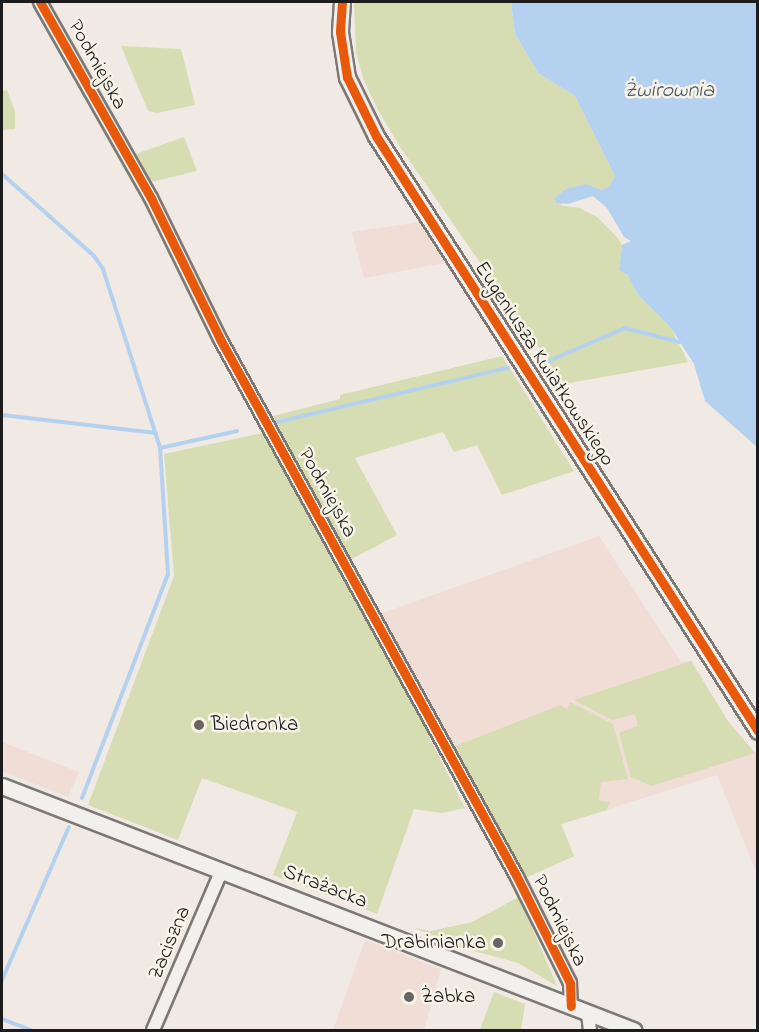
<!DOCTYPE html>
<html>
<head>
<meta charset="utf-8">
<style>
  body { margin:0 }
  #map { position:relative; width:759px; height:1032px; overflow:hidden; background:#f1e9e4; font-family:"Indie Flower",sans-serif }
  div>[style] { position:absolute }
  .built>* { inset:0; background:#f0ddd6 }
  .green>* { inset:0; background:#d6ddb2 }
  .water>* { inset:0; background:#b5d1f0 }
  .stream>* { height:4px; margin:-2px; padding:0 2px; transform-origin:2px; border-radius:2px; background:#b5d1f0 }
  .roads { filter:drop-shadow(2px 0 #7c7876) drop-shadow(-2px 0 #7c7876) drop-shadow(0 2px #7c7876) drop-shadow(0 -2px #7c7876) }
  .minor>* { height:12px; margin:-6px; padding:0 6px; transform-origin:6px; border-radius:6px; background:#f2f0ec }
  .tertiary>* { height:15px; margin:-7.5px; padding:0 7.5px; transform-origin:7.5px; border-radius:7.5px; background:#f2f0ec }
  .cycleway>* { height:9px; margin:-4.5px; padding:0 4.5px; transform-origin:4.5px; border-radius:4.5px; background:#e8590c }
  .dots>* { width:16px; height:16px; translate:-50% -50%; box-sizing:border-box; border:3px solid #f7f3e8; border-radius:50% }
  span { translate:-50% -50%; white-space:nowrap; text-align:center; line-height:1.15; -webkit-text-stroke:5px #f7f3e8; paint-order:stroke }
  .street-label { font-size:21px; color:#1c1c1c }
  .poi-label { font-size:21px; color:#1c1c1c }
  .left { translate:0 -50%; text-align:left }
  .right { translate:-100% -50%; text-align:right }
  .water-label { font-size:22px; color:#485868; font-style:italic }
  .frame { position:absolute; inset:0; border:3px solid #1c1c1c; pointer-events:none }
</style>
</head>
<body>
<div id="map">
  <div class="built">
    <i style="clip-path:polygon(419px 222px,445px 263px,364px 278px,352px 232px)"></i>
    <i style="clip-path:polygon(599px 536px,681px 662px,691px 661px,728px 721px,757px 755px,757px 874px,717px 775px,561px 824px,574px 856px,523px 879px,377px 615px)"></i>
    <i style="clip-path:polygon(2px 742px,79px 772px,68px 797px,2px 771px)"></i>
    <i style="clip-path:polygon(365px 940px,441px 969px,424px 1030px,333px 1030px)"></i>
  </div>
  <div class="green">
    <i style="clip-path:polygon(354px 2px,511px 2px,515px 34px,538px 73px,575px 96px,615px 176px,609px 187px,601px 190px,587px 184px,560px 205px,580px 208px,597px 217px,617px 237px,622px 245px,619px 271px,627px 274px,638px 295px,671px 328px,688px 362px,564px 384px,398px 144px,377px 108px,364px 81px,356px 52px)"></i>
    <i style="clip-path:polygon(121px 46px,181px 49px,195px 105px,157px 113px,148px 111px)"></i>
    <i style="clip-path:polygon(7px 90px,15px 111px,15px 129px,2px 130px,2px 91px)"></i>
    <i style="clip-path:polygon(184px 137px,197px 171px,147px 183px,133px 155px)"></i>
    <i style="clip-path:polygon(502px 356px,574px 471px,502px 495px,477px 445px,454px 452px,443px 432px,355px 458px,397px 535px,348px 561px,269px 417px,340px 399px,340px 395px)"></i>
    <i style="clip-path:polygon(268px 432px,437px 738px,428px 735px,465px 808px,442px 813px,414px 809px,377px 914px,273px 875px,297px 812px,202px 778px,178px 840px,88px 805px,174px 576px,164px 454px)"></i>
    <i style="clip-path:polygon(691px 661px,728px 721px,755px 753px,652px 786px,631px 777px,619px 733px,638px 726px,635px 714px,612px 720px,574px 700px)"></i>
    <i style="clip-path:polygon(570px 702px,613px 724px,628px 779px,601px 782px,599px 801px,610px 802px,607px 810px,561px 824px,574px 856px,523px 879px,450px 748px,561px 705px,567px 710px)"></i>
    <i style="clip-path:polygon(519px 897px,557px 986px,518px 963px,463px 948px,414px 928px,431px 931px,472px 922px)"></i>
    <i style="clip-path:polygon(494px 992px,525px 1004px,521px 1030px,480px 1030px)"></i>
  </div>
  <div class="water">
    <i style="clip-path:polygon(511px 2px,757px 2px,757px 447px,705px 401px,694px 364px,671px 328px,638px 295px,627px 274px,619px 271px,622px 245px,631px 241px,624px 237px,607px 208px,593px 196px,568px 204px,556px 203px,555px 198px,566px 189px,587px 184px,601px 190px,609px 187px,615px 176px,575px 96px,538px 73px,515px 34px)"></i>
  </div>
  <div class="stream">
    <i style="left:2px;top:174px;width:123px;rotate:41.7deg"></i>
    <i style="left:94px;top:256px;width:16px;rotate:55deg"></i>
    <i style="left:103px;top:269px;width:188px;rotate:72.3deg"></i>
    <i style="left:160px;top:448px;width:79px;rotate:-12.4deg"></i>
    <i style="left:549px;top:361px;width:83px;rotate:-23.5deg"></i>
    <i style="left:625px;top:328px;width:56px;rotate:14.5deg"></i>
    <i style="left:2px;top:415px;width:155px;rotate:6.7deg"></i>
    <i style="left:277px;top:422px;width:237px;rotate:-13.2deg"></i>
    <i style="left:82px;top:798px;width:240px;rotate:-69deg"></i>
    <i style="left:168px;top:574px;width:126px;rotate:-93.6deg"></i>
    <i style="left:2px;top:980px;width:167px;rotate:-66.4deg"></i>
    <i style="left:2px;top:1019px;width:31px;rotate:21deg"></i>
  </div>
  <div class="roads">
    <div class="minor">
      <i style="left:40px;top:2px;width:225px;rotate:60.5deg"></i>
      <i style="left:151px;top:198px;width:157px;rotate:63.9deg"></i>
      <i style="left:220px;top:339px;width:612px;rotate:61.09deg"></i>
      <i style="left:516px;top:875px;width:121px;rotate:63.4deg"></i>
      <i style="left:570px;top:983px;width:23px;rotate:88deg"></i>
      <i style="left:588px;top:1014px;width:16px;rotate:83deg"></i>
      <i style="left:153px;top:1030px;width:174px;rotate:-66.7deg"></i>
    </div>
    <div class="tertiary">
      <i style="left:342px;top:2px;width:30px;rotate:94deg"></i>
      <i style="left:340px;top:32px;width:46px;rotate:81.2deg"></i>
      <i style="left:347px;top:77px;width:66px;rotate:63.8deg"></i>
      <i style="left:376px;top:136px;width:707px;rotate:57.3deg"></i>
      <i style="left:2px;top:786px;width:677px;rotate:21.14deg"></i>
    </div>
  </div>
  <div class="cycleway">
    <i style="left:40px;top:2px;width:225px;rotate:60.5deg"></i>
    <i style="left:151px;top:198px;width:157px;rotate:63.9deg"></i>
    <i style="left:220px;top:339px;width:612px;rotate:61.09deg"></i>
    <i style="left:516px;top:875px;width:121px;rotate:63.4deg"></i>
    <i style="left:570px;top:983px;width:23px;rotate:88deg"></i>
    <i style="left:342px;top:2px;width:30px;rotate:94deg"></i>
    <i style="left:340px;top:32px;width:46px;rotate:81.2deg"></i>
    <i style="left:347px;top:77px;width:66px;rotate:63.8deg"></i>
    <i style="left:376px;top:136px;width:707px;rotate:57.3deg"></i>
  </div>
  <div class="dots">
    <i style="left:199px;top:725px;background:#676462"></i>
    <i style="left:498px;top:943px;background:#676462"></i>
    <i style="left:409px;top:997px;background:#676462"></i>
  </div>
  <div class="street-label">
    <span style="left:97px;top:65px;rotate:61deg">Podmiejska</span>
    <span style="left:544px;top:364px;rotate:57deg">Eugeniusza Kwiatkowskiego</span>
    <span style="left:327px;top:493px;rotate:61deg">Podmiejska</span>
    <span style="left:325px;top:887px;rotate:21deg">Strażacka</span>
    <span style="left:559px;top:921px;rotate:64deg">Podmiejska</span>
    <span style="left:170px;top:943px;rotate:-67deg">Zaciszna</span>
  </div>
  <div class="poi-label">
    <span class="left" style="left:211px;top:725px">Biedronka</span>
    <span class="right" style="left:486px;top:943px">Drabinianka</span>
    <span class="left" style="left:421px;top:997px">Żabka</span>
  </div>
  <div class="water-label">
    <span style="left:669px;top:92px">Żwirownia</span>
  </div>
  <div class="frame"></div>
</div>
</body>
</html>
